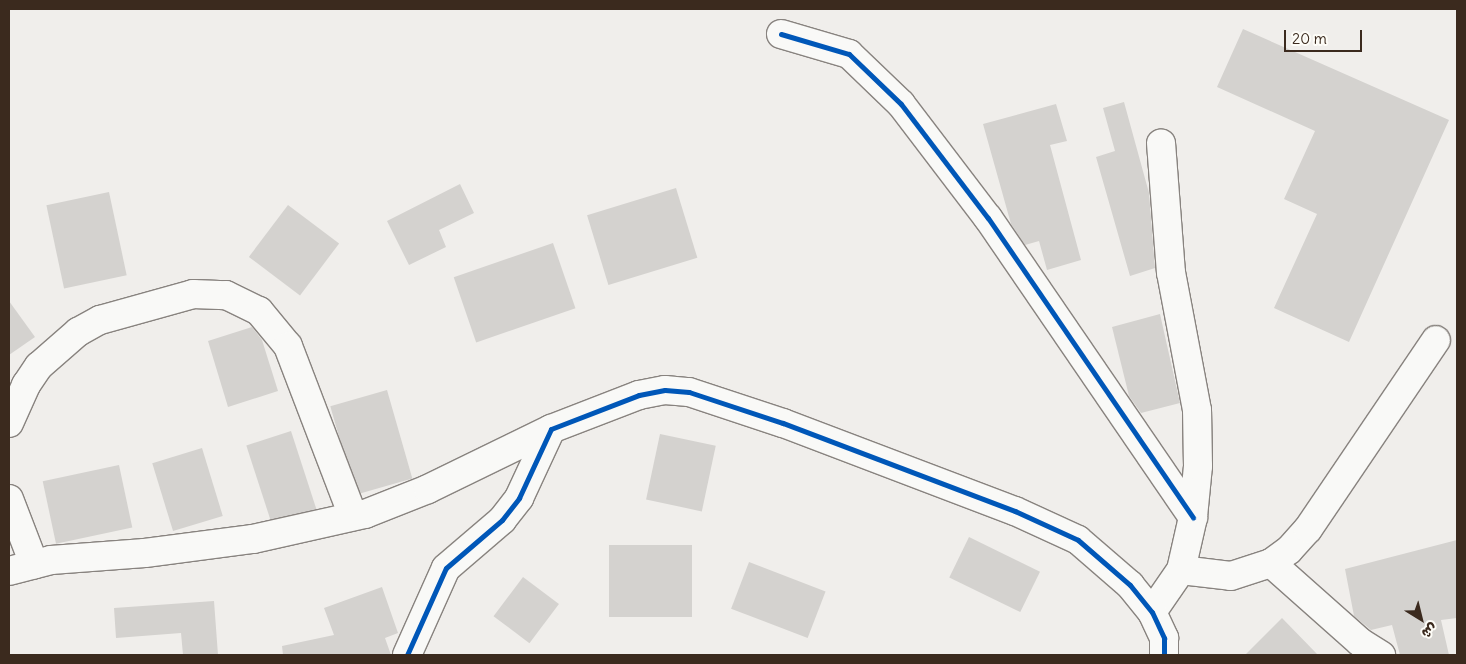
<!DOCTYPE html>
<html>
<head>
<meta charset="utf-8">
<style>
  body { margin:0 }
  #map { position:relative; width:1466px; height:664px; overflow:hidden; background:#f0eeeb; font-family:Delius,"Playpen Sans Arabic",sans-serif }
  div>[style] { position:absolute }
  .building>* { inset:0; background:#d4d2cf; transform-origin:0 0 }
  .roads { filter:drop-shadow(1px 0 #88837f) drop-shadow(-1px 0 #88837f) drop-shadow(0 1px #88837f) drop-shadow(0 -1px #88837f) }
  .minor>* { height:28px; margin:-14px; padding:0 14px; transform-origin:14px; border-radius:14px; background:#f9f9f7 }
  .cycleway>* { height:5px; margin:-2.5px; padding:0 2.5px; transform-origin:2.5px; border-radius:2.5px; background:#0057b8 }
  span { translate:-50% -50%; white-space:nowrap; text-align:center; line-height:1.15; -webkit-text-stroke:4px #fdfcf7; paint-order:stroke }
  .frame { position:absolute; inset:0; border:10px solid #3b2a1e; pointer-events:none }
  .north { position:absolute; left:1396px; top:594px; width:50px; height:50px; -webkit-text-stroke:4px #fdfcf7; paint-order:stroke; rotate:144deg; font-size:14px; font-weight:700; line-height:20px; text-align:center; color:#3b2a1e }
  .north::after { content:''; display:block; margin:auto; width:18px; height:22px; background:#3b2a1e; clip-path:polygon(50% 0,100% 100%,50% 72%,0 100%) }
  .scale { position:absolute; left:1284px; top:30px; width:78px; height:22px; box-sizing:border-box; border:2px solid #3b2a1e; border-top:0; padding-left:6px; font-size:15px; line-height:18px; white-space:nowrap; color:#3b2a1e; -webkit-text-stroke:4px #fdfcf7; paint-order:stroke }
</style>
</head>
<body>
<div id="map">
  <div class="building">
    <i style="clip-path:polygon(1243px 29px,1449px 120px,1349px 342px,1274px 308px,1317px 214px,1284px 199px,1315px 131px,1217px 87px)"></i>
    <i style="clip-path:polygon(1124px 102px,1149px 193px,1155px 268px,1130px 276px,1096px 157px,1115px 151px,1103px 108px)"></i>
    <i style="clip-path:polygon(1056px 104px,1067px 141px,1050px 145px,1081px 260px,1047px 270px,1039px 241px,1025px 245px,1011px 224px,983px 124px)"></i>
    <i style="clip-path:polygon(460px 184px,474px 213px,439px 230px,446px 247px,409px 265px,387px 221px)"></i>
    <i style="left:676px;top:188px;width:73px;height:93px;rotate:73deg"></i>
    <i style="left:109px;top:192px;width:85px;height:64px;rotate:78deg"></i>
    <i style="left:288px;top:205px;width:64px;height:65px;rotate:37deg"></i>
    <i style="left:553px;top:243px;width:69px;height:105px;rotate:71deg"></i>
    <i style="clip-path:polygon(9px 301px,35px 337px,9px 355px)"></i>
    <i style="clip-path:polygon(1160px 314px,1180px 403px,1141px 413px,1129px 396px,1112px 327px)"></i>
    <i style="clip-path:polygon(252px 327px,262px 340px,278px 391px,228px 407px,208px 341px)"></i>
    <i style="left:387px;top:390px;width:92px;height:59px;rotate:74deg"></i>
    <i style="left:291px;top:431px;width:82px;height:47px;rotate:72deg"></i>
    <i style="left:660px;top:434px;width:57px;height:67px;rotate:12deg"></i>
    <i style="left:202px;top:448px;width:71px;height:52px;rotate:73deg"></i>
    <i style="left:119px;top:465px;width:64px;height:78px;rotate:78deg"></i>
    <i style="left:969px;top:537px;width:79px;height:45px;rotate:26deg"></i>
    <i style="clip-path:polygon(1457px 540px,1457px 618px,1441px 620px,1449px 655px,1400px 655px,1392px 625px,1371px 630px,1354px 616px,1345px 569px)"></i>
    <i style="left:692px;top:545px;width:72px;height:83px;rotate:90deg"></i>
    <i style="left:749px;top:562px;width:82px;height:50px;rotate:21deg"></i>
    <i style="left:523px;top:577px;width:45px;height:49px;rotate:37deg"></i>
    <i style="clip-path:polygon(382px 587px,398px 633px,385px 638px,391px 655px,283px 655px,282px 646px,334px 635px,324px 608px)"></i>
    <i style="clip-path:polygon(214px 601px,218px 655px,183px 655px,181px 633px,116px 638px,114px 608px)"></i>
    <i style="clip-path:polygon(1282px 618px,1318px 655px,1245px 655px)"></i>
  </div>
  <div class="roads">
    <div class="minor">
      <i style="left:781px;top:34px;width:71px;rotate:16.4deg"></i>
      <i style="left:849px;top:54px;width:72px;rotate:43.9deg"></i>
      <i style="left:901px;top:104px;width:143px;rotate:52.7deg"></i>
      <i style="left:988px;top:218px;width:363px;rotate:55.6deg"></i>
      <i style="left:9px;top:423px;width:42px;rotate:-65.9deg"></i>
      <i style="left:26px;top:385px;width:23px;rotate:-56deg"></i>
      <i style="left:39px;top:366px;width:52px;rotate:-41.1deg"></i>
      <i style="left:78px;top:332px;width:25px;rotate:-29deg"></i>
      <i style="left:100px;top:320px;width:97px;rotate:-15.6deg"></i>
      <i style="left:193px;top:294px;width:33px;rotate:2deg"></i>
      <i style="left:226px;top:295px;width:37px;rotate:26deg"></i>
      <i style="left:259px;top:311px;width:45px;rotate:50.4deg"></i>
      <i style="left:288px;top:346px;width:182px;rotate:69.1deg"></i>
      <i style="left:9px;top:499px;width:70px;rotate:69deg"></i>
      <i style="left:1271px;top:563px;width:119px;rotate:41.6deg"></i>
      <i style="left:1360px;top:642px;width:25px;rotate:32deg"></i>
      <i style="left:1181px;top:570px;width:50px;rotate:6.8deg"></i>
      <i style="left:1231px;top:576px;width:42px;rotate:-18deg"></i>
      <i style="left:1271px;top:563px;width:22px;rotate:-36deg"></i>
      <i style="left:1289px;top:550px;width:28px;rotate:-48deg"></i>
      <i style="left:1308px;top:529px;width:228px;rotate:-55.9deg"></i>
      <i style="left:9px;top:571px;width:43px;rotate:-14.7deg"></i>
      <i style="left:51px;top:560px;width:94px;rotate:-4.3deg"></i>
      <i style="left:145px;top:553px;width:109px;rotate:-7.4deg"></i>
      <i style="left:253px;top:539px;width:115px;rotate:-12.6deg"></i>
      <i style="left:365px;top:514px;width:68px;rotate:-21.6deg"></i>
      <i style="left:428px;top:489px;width:137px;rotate:-26deg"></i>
      <i style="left:1152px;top:612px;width:51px;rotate:-55.4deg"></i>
      <i style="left:1181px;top:570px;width:54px;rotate:-77.2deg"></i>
      <i style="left:1193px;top:517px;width:51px;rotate:-84.4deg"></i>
      <i style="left:1198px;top:466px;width:56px;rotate:-91deg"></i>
      <i style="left:1197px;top:410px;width:139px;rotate:-100.7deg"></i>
      <i style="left:1171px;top:273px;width:130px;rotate:-94.4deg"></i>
      <i style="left:407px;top:655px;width:95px;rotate:-65.9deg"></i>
      <i style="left:446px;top:568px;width:74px;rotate:-40.6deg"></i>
      <i style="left:502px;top:520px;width:28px;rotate:-52deg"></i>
      <i style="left:519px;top:498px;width:76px;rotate:-65.1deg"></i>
      <i style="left:551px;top:429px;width:94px;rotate:-21.1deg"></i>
      <i style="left:639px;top:395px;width:26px;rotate:-11deg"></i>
      <i style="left:665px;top:390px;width:24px;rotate:5deg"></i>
      <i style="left:689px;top:392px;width:99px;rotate:18.3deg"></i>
      <i style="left:783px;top:423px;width:248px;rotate:20.8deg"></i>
      <i style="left:1015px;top:511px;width:69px;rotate:24.7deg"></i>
      <i style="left:1078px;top:540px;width:69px;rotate:40.9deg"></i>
      <i style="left:1130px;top:585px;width:35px;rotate:51deg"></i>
      <i style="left:1152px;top:612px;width:29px;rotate:65deg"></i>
      <i style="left:1164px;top:638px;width:17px;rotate:90deg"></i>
    </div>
  </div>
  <div class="cycleway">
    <i style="left:781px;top:34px;width:71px;rotate:16.4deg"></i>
    <i style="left:849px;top:54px;width:72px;rotate:43.9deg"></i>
    <i style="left:901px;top:104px;width:143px;rotate:52.7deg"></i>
    <i style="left:988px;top:218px;width:363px;rotate:55.6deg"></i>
    <i style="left:407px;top:655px;width:95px;rotate:-65.9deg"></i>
    <i style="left:446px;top:568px;width:74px;rotate:-40.6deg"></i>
    <i style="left:502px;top:520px;width:28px;rotate:-52deg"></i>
    <i style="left:519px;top:498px;width:76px;rotate:-65.1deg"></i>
    <i style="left:551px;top:429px;width:94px;rotate:-21.1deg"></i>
    <i style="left:639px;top:395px;width:26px;rotate:-11deg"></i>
    <i style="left:665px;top:390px;width:24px;rotate:5deg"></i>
    <i style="left:689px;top:392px;width:99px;rotate:18.3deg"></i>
    <i style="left:783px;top:423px;width:248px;rotate:20.8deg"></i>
    <i style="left:1015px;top:511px;width:69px;rotate:24.7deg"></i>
    <i style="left:1078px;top:540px;width:69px;rotate:40.9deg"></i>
    <i style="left:1130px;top:585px;width:35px;rotate:51deg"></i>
    <i style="left:1152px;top:612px;width:29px;rotate:65deg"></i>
    <i style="left:1164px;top:638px;width:17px;rotate:90deg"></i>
  </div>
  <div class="frame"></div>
  <div class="north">ش</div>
  <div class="scale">20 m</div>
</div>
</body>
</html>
